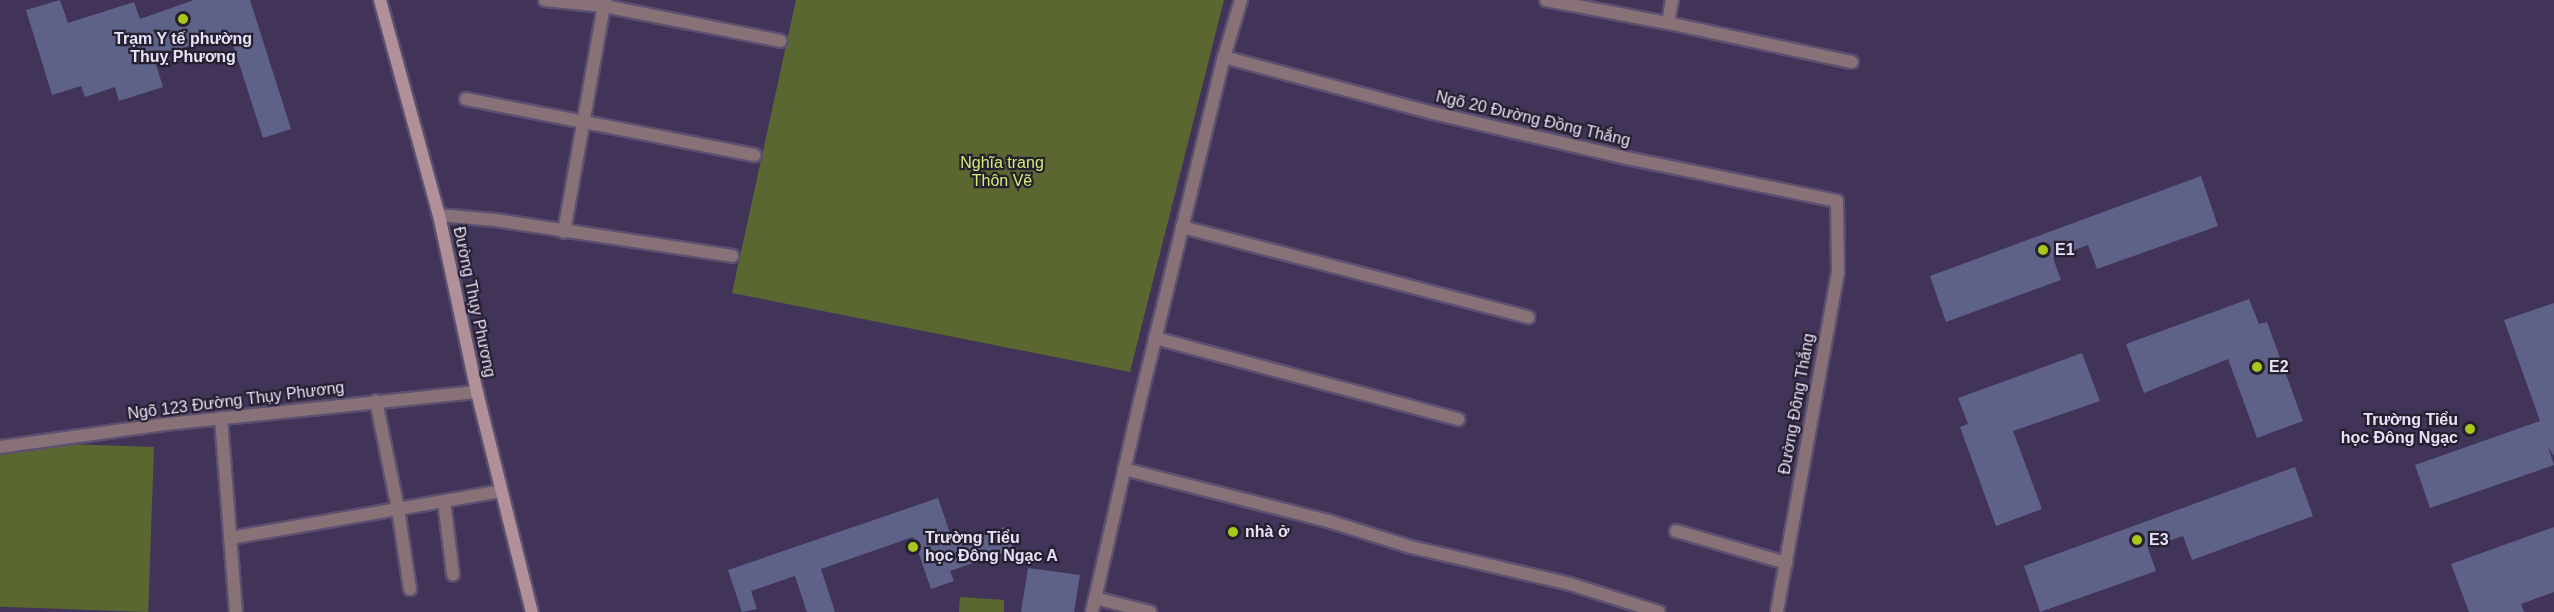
<!DOCTYPE html>
<html>
<head>
<meta charset="utf-8">
<style>
  body { margin:0 }
  #map { position:relative; width:2554px; height:612px; overflow:hidden; background:#413458; font-family:Arial,sans-serif }
  div>[style] { position:absolute }
  .green>* { inset:0; background:#5a6731; transform-origin:0 0 }
  .building>* { inset:0; background:#5e6188 }
  .roads { filter:drop-shadow(2px 0 #5c5071) drop-shadow(-2px 0 #5c5071) drop-shadow(0 2px #5c5071) drop-shadow(0 -2px #5c5071) }
  .minor>* { height:12px; margin:-6px; padding:0 6px; transform-origin:6px; border-radius:6px; background:#887278 }
  .secondary>* { height:12px; margin:-6px; padding:0 6px; transform-origin:6px; border-radius:6px; background:#b19099 }
  .dots>* { width:16px; height:16px; translate:-50% -50%; box-sizing:border-box; border:3px solid #252030; border-radius:50% }
  span { translate:-50% -50%; white-space:nowrap; text-align:center; line-height:1.15; -webkit-text-stroke:4.5px #252030; paint-order:stroke }
  .poi-label { font-size:16px; color:#e8e0f7; font-weight:700 }
  .left { translate:0 -50%; text-align:left }
  .right { translate:-100% -50%; text-align:right }
  .street-label { font-size:16px; color:#e8e0f7 }
  .park-label { font-size:16px; color:#d3f073 }
</style>
</head>
<body>
<div id="map">
  <div class="green">
    <i style="clip-path:polygon(796px 0,1224px 0,1130px 372px,732px 293px)"></i>
    <i style="left:154px;top:447px;width:165px;height:154px;rotate:92deg"></i>
    <i style="clip-path:polygon(960px 597px,1004px 600px,1004px 612px,959px 612px)"></i>
  </div>
  <div class="building">
    <i style="clip-path:polygon(60px 0,68px 23px,134px 2px,140px 19px,194px 0,250px 0,291px 129px,263px 138px,229px 32px,154px 58px,163px 87px,119px 101px,115px 87px,85px 97px,81px 86px,52px 95px,26px 10px)"></i>
    <i style="clip-path:polygon(2201px 176px,2218px 226px,2097px 269px,2088px 245px,2053px 258px,2061px 280px,1946px 322px,1930px 276px)"></i>
    <i style="clip-path:polygon(2249px 299px,2259px 324px,2267px 322px,2303px 421px,2257px 438px,2228px 359px,2144px 393px,2126px 344px)"></i>
    <i style="clip-path:polygon(2554px 303px,2554px 456px,2548px 447px,2554px 465px,2430px 508px,2415px 465px,2540px 421px,2504px 320px)"></i>
    <i style="clip-path:polygon(2082px 353px,2100px 401px,2013px 431px,2042px 509px,1996px 526px,1960px 427px,1968px 424px,1958px 398px)"></i>
    <i style="clip-path:polygon(2295px 467px,2313px 516px,2192px 560px,2183px 536px,2148px 548px,2156px 571px,2040px 612px,2024px 566px)"></i>
    <i style="clip-path:polygon(938px 498px,954px 545px,1005px 527px,1013px 549px,950px 571px,954px 581px,931px 589px,913px 537px,821px 569px,835px 612px,807px 612px,795px 576px,751px 591px,757px 609px,742px 612px,728px 570px)"></i>
    <i style="clip-path:polygon(2554px 527px,2554px 592px,2521px 604px,2524px 612px,2469px 612px,2451px 564px)"></i>
    <i style="clip-path:polygon(1028px 568px,1080px 575px,1074px 612px,1021px 612px)"></i>
  </div>
  <div class="roads">
    <div class="minor">
      <i style="left:545px;top:0;width:59px;rotate:5.8deg"></i>
      <i style="left:604px;top:6px;width:180px;rotate:11.2deg"></i>
      <i style="left:1546px;top:0;width:124px;rotate:10.7deg"></i>
      <i style="left:1668px;top:23px;width:188px;rotate:12deg"></i>
      <i style="left:1668px;top:23px;width:23px;rotate:-80deg"></i>
      <i style="left:1224px;top:57px;width:212px;rotate:15deg"></i>
      <i style="left:1429px;top:112px;width:203px;rotate:13.1deg"></i>
      <i style="left:1627px;top:158px;width:214px;rotate:11.6deg"></i>
      <i style="left:1837px;top:201px;width:71px;rotate:89.2deg"></i>
      <i style="left:1838px;top:272px;width:345px;rotate:100.2deg"></i>
      <i style="left:466px;top:99px;width:294px;rotate:11deg"></i>
      <i style="left:439px;top:215px;width:56px;rotate:5.1deg"></i>
      <i style="left:495px;top:220px;width:240px;rotate:8.6deg"></i>
      <i style="left:1182px;top:227px;width:358px;rotate:14.6deg"></i>
      <i style="left:564px;top:232px;width:236px;rotate:-80deg"></i>
      <i style="left:1155px;top:338px;width:314px;rotate:15deg"></i>
      <i style="left:376px;top:401px;width:110px;rotate:78.5deg"></i>
      <i style="left:398px;top:509px;width:81px;rotate:81.5deg"></i>
      <i style="left:221px;top:418px;width:195px;rotate:85.6deg"></i>
      <i style="left:0;top:447px;width:168px;rotate:-7.9deg"></i>
      <i style="left:166px;top:424px;width:313px;rotate:-5.9deg"></i>
      <i style="left:1124px;top:469px;width:211px;rotate:14.3deg"></i>
      <i style="left:1328px;top:521px;width:87px;rotate:17.4deg"></i>
      <i style="left:1411px;top:547px;width:163px;rotate:13.1deg"></i>
      <i style="left:1570px;top:584px;width:93px;rotate:17.5deg"></i>
      <i style="left:444px;top:501px;width:74px;rotate:83deg"></i>
      <i style="left:1676px;top:531px;width:115px;rotate:16.2deg"></i>
      <i style="left:230px;top:538px;width:275px;rotate:-9.8deg"></i>
      <i style="left:1095px;top:598px;width:57px;rotate:14.3deg"></i>
      <i style="left:1092px;top:612px;width:212px;rotate:-77.2deg"></i>
      <i style="left:1139px;top:405px;width:358px;rotate:-76.3deg"></i>
      <i style="left:1224px;top:57px;width:59px;rotate:-73.4deg"></i>
    </div>
    <div class="secondary">
      <i style="left:380px;top:0;width:223px;rotate:74.7deg"></i>
      <i style="left:439px;top:215px;width:181px;rotate:77.9deg"></i>
      <i style="left:477px;top:392px;width:227px;rotate:76deg"></i>
    </div>
  </div>
  <div class="dots">
    <i style="left:183px;top:19px;background:#a9c71b"></i>
    <i style="left:2043px;top:250px;background:#a9c71b"></i>
    <i style="left:2257px;top:367px;background:#a9c71b"></i>
    <i style="left:2470px;top:429px;background:#a9c71b"></i>
    <i style="left:1233px;top:532px;background:#a9c71b"></i>
    <i style="left:2137px;top:540px;background:#a9c71b"></i>
    <i style="left:913px;top:547px;background:#a9c71b"></i>
  </div>
  <div class="poi-label">
    <span style="left:183px;top:48px">Trạm Y tế phường<br>Thuỵ Phương</span>
    <span class="left" style="left:2055px;top:250px">E1</span>
    <span class="left" style="left:2269px;top:367px">E2</span>
    <span class="right" style="left:2458px;top:429px">Trường Tiểu<br>học Đông Ngạc</span>
    <span class="left" style="left:1245px;top:532px">nhà ở</span>
    <span class="left" style="left:925px;top:547px">Trường Tiểu<br>học Đông Ngạc A</span>
    <span class="left" style="left:2149px;top:540px">E3</span>
  </div>
  <div class="street-label">
    <span style="left:1533px;top:119px;rotate:13deg">Ngõ 20 Đường Đồng Thắng</span>
    <span style="left:474px;top:302px;rotate:78deg">Đường Thụy Phương</span>
    <span style="left:236px;top:401px;rotate:-7deg">Ngõ 123 Đường Thụy Phương</span>
    <span style="left:1797px;top:404px;rotate:-80deg">Đường Đông Thắng</span>
  </div>
  <div class="park-label">
    <span style="left:1002px;top:172px">Nghĩa trang<br>Thôn Vẽ</span>
  </div>
</div>
</body>
</html>
